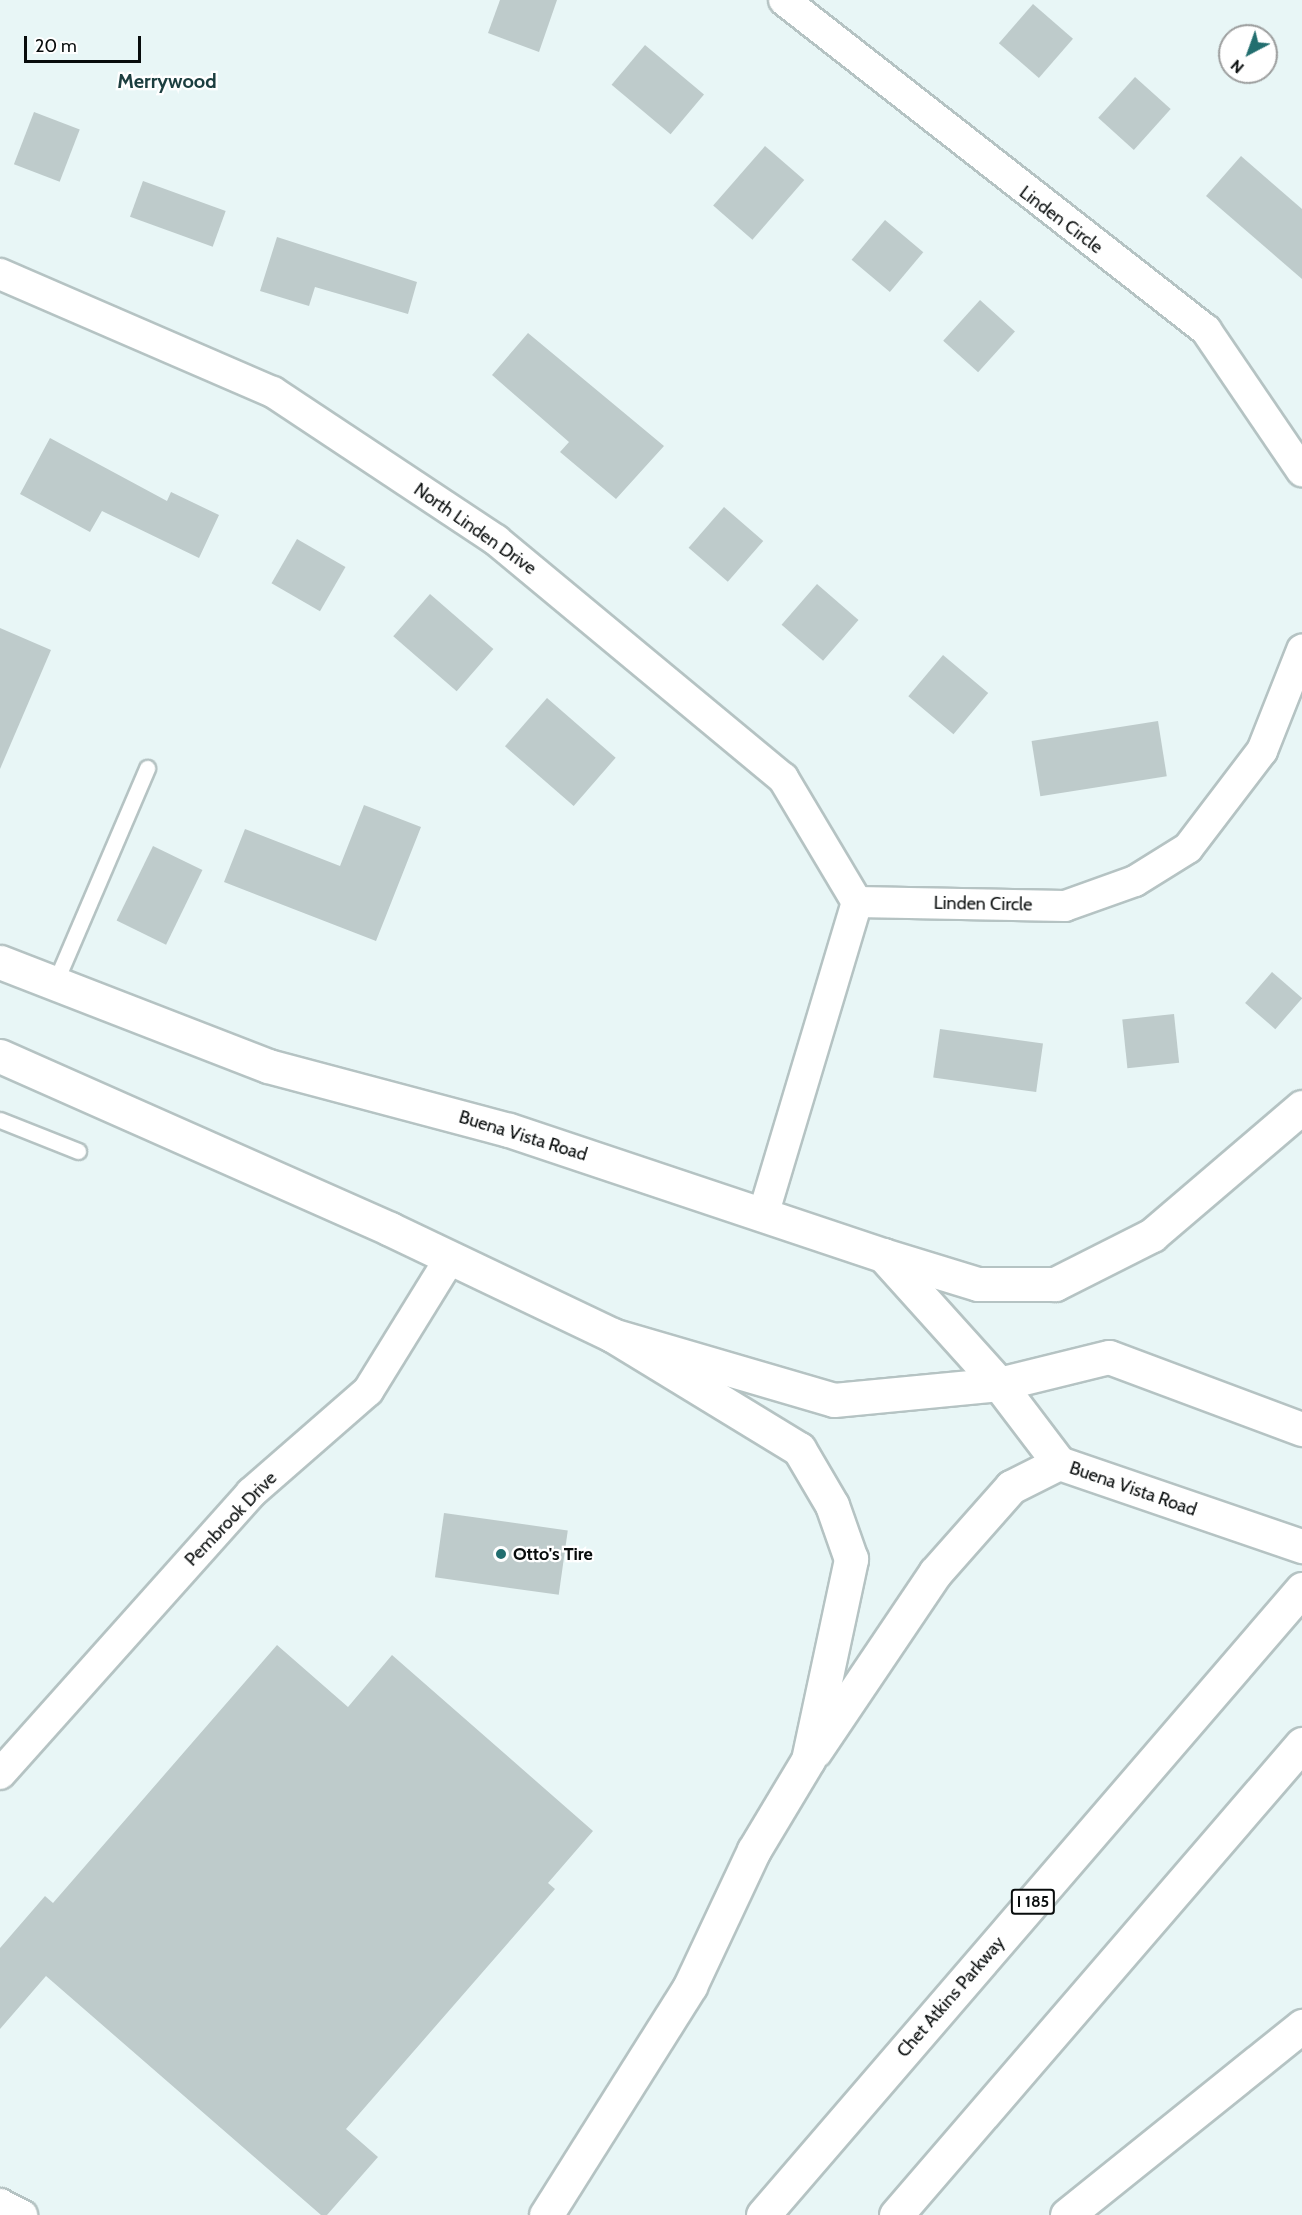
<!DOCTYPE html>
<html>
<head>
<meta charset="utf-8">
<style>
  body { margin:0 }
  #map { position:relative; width:1302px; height:2215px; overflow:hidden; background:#e8f6f6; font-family:Cabin,sans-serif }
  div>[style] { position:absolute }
  .building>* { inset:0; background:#becbcb; transform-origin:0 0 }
  .roads { filter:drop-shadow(2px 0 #b5c3c3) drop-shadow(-2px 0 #b5c3c3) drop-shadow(0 2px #b5c3c3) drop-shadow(0 -2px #b5c3c3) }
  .lane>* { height:15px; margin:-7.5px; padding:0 7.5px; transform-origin:7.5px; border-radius:7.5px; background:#fff }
  .street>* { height:30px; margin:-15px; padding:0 15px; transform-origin:15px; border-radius:15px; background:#fff }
  .secondary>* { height:33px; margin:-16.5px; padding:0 16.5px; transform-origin:16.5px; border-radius:16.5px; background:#fff }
  .primary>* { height:33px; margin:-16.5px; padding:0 16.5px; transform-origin:16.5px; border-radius:16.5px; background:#fff }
  .highway>* { height:33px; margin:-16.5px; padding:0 16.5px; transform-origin:16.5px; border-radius:16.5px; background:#fff }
  .dots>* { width:16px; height:16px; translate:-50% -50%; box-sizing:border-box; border:3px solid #fff; border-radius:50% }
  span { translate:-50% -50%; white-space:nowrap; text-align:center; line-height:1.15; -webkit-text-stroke:4.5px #fff; paint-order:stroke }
  .shield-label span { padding:2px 4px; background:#fff; border:2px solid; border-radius:4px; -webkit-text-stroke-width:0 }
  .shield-label { font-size:16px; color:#080c0c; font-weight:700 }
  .street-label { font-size:18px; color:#080c0c }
  .poi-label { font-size:18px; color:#080c0c; font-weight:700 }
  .left { translate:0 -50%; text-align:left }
  .neighbourhood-label { font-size:20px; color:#1c3e3f; font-weight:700 }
  .north { position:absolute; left:1218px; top:24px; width:60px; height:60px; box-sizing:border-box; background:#fff; border:2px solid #9c9e9e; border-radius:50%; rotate:221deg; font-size:16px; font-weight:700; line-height:24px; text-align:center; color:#080c0c }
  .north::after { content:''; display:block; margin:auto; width:21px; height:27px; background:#226e6f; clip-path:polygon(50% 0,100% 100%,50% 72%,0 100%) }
  .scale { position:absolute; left:24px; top:36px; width:117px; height:27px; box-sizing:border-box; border:3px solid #080c0c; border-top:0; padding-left:8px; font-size:18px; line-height:21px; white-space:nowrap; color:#080c0c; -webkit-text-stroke:4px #fff; paint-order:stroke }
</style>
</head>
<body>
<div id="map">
  <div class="building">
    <i style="clip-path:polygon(500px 0,557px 0,539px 52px,488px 33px)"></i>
    <i style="left:1033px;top:4px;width:53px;height:52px;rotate:41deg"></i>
    <i style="left:645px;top:45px;width:77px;height:52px;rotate:40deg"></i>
    <i style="left:1135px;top:77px;width:48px;height:55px;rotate:42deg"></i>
    <i style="left:34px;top:112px;width:49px;height:56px;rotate:21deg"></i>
    <i style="left:765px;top:146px;width:52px;height:79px;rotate:41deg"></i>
    <i style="clip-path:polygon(1241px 156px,1302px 209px,1302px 279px,1206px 196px)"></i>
    <i style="left:143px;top:181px;width:88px;height:38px;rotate:20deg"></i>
    <i style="left:885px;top:220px;width:50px;height:52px;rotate:40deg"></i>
    <i style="clip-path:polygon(277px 237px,417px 282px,408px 314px,315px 287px,309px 306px,260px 291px)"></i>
    <i style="left:980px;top:300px;width:47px;height:55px;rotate:42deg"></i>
    <i style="clip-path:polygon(528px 333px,664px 446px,616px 499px,560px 452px,569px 442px,492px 375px)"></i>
    <i style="clip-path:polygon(50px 438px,167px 501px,171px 492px,219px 515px,199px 558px,102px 511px,90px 532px,20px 494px)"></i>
    <i style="left:724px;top:507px;width:52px;height:54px;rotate:41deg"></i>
    <i style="left:297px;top:539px;width:56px;height:51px;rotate:30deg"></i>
    <i style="left:817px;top:584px;width:55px;height:54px;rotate:41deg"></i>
    <i style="left:430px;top:594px;width:84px;height:56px;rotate:41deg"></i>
    <i style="clip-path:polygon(0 628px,51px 650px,0 769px)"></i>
    <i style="left:943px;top:655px;width:59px;height:54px;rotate:40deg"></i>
    <i style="left:547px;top:698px;width:91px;height:64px;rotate:41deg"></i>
    <i style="left:1158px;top:721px;width:56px;height:128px;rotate:81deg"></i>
    <i style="clip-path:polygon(364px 805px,421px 827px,376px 941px,224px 882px,245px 829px,340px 866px)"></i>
    <i style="left:153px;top:846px;width:55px;height:83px;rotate:26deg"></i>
    <i style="left:1272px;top:972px;width:40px;height:41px;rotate:41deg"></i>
    <i style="left:1174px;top:1014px;width:49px;height:52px;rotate:84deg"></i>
    <i style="left:940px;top:1029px;width:104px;height:49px;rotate:8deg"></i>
    <i style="left:444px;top:1513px;width:125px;height:65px;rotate:8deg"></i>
    <i style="clip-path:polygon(277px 1645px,348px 1707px,392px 1655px,593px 1831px,548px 1883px,555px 1889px,346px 2129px,378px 2157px,327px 2215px,321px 2215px,46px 1976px,0 2029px,0 1948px,45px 1896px,53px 1903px)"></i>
  </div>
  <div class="roads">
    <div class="lane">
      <i style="left:55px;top:983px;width:234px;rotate:-66.8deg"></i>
      <i style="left:0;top:1120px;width:84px;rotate:21.7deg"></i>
    </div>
    <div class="street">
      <i style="left:784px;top:0;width:536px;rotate:38.03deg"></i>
      <i style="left:1206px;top:330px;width:171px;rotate:55.8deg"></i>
      <i style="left:0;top:274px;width:297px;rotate:23.4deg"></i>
      <i style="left:273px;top:392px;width:268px;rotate:33.6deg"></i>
      <i style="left:496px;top:540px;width:373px;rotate:39.7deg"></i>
      <i style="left:783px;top:778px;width:144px;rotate:59.2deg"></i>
      <i style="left:857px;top:902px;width:208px;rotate:1.1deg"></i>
      <i style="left:1065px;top:906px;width:74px;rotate:-19.7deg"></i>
      <i style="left:1135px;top:881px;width:62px;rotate:-31.9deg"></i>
      <i style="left:1188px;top:848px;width:122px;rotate:-52.7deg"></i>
      <i style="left:1262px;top:751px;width:109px;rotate:-68.4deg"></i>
      <i style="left:764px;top:1212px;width:324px;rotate:-73.3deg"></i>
      <i style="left:0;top:1774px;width:377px;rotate:-48.2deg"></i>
      <i style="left:251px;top:1493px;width:155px;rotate:-41.1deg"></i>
      <i style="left:368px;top:1391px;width:156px;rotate:-58.3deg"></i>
      <i style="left:0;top:2204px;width:25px;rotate:27deg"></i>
    </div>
    <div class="secondary">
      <i style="left:0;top:962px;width:287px;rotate:21.2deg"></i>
      <i style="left:268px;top:1066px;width:249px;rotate:14.9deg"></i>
      <i style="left:509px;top:1130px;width:394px;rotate:18.5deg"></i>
      <i style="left:883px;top:1255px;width:173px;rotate:48deg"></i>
      <i style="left:999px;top:1384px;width:99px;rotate:52.8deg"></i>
      <i style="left:0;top:1056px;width:427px;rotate:23.9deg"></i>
      <i style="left:390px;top:1229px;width:246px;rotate:25.5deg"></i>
      <i style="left:612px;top:1335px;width:231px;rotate:16.3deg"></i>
      <i style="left:834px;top:1400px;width:166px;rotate:-5.5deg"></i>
      <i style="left:999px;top:1384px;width:113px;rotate:-13.8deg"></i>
    </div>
    <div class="primary">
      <i style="left:1109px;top:1357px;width:206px;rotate:20.5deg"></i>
      <i style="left:1059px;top:1463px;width:257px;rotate:18.9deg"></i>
    </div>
    <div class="highway">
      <i style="left:883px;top:1255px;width:99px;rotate:17deg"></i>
      <i style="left:978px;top:1284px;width:77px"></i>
      <i style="left:1055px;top:1284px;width:109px;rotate:-26.8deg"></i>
      <i style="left:1152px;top:1235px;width:197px;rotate:-40.5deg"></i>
      <i style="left:815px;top:1751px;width:215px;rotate:-56deg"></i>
      <i style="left:935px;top:1573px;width:115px;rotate:-48.5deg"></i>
      <i style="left:1011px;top:1487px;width:54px;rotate:-26.6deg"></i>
      <i style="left:546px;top:2215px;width:271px;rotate:-57.8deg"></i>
      <i style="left:690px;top:1986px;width:150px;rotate:-64.8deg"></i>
      <i style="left:754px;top:1850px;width:105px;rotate:-59deg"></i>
      <i style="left:808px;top:1760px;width:206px;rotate:-77.9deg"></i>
      <i style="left:851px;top:1559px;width:57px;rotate:-109.4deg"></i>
      <i style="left:832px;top:1505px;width:65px;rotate:-120.5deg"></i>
      <i style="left:799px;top:1449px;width:219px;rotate:-148.6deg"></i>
      <i style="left:763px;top:2215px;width:826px;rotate:-49.27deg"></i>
      <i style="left:896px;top:2215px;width:622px;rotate:-49.24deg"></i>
      <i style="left:1067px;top:2215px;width:302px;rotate:-38.8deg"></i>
    </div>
  </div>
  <div class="dots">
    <i style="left:501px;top:1554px;background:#226e6f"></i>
  </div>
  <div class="shield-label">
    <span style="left:1033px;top:1902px">I 185</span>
  </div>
  <div class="street-label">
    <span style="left:1061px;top:220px;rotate:37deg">Linden Circle</span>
    <span style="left:475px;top:529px;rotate:35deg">North Linden Drive</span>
    <span style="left:983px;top:904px;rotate:1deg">Linden Circle</span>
    <span style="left:523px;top:1136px;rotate:17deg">Buena Vista Road</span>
    <span style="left:1133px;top:1489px;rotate:19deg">Buena Vista Road</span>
    <span style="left:231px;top:1519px;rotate:-46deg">Pembrook Drive</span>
    <span style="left:951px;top:1997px;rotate:-49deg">Chet Atkins Parkway</span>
  </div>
  <div class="poi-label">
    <span class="left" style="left:513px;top:1554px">Otto's Tire</span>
  </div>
  <div class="neighbourhood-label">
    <span style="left:167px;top:81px">Merrywood</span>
  </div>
  <div class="north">N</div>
  <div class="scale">20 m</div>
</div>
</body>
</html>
